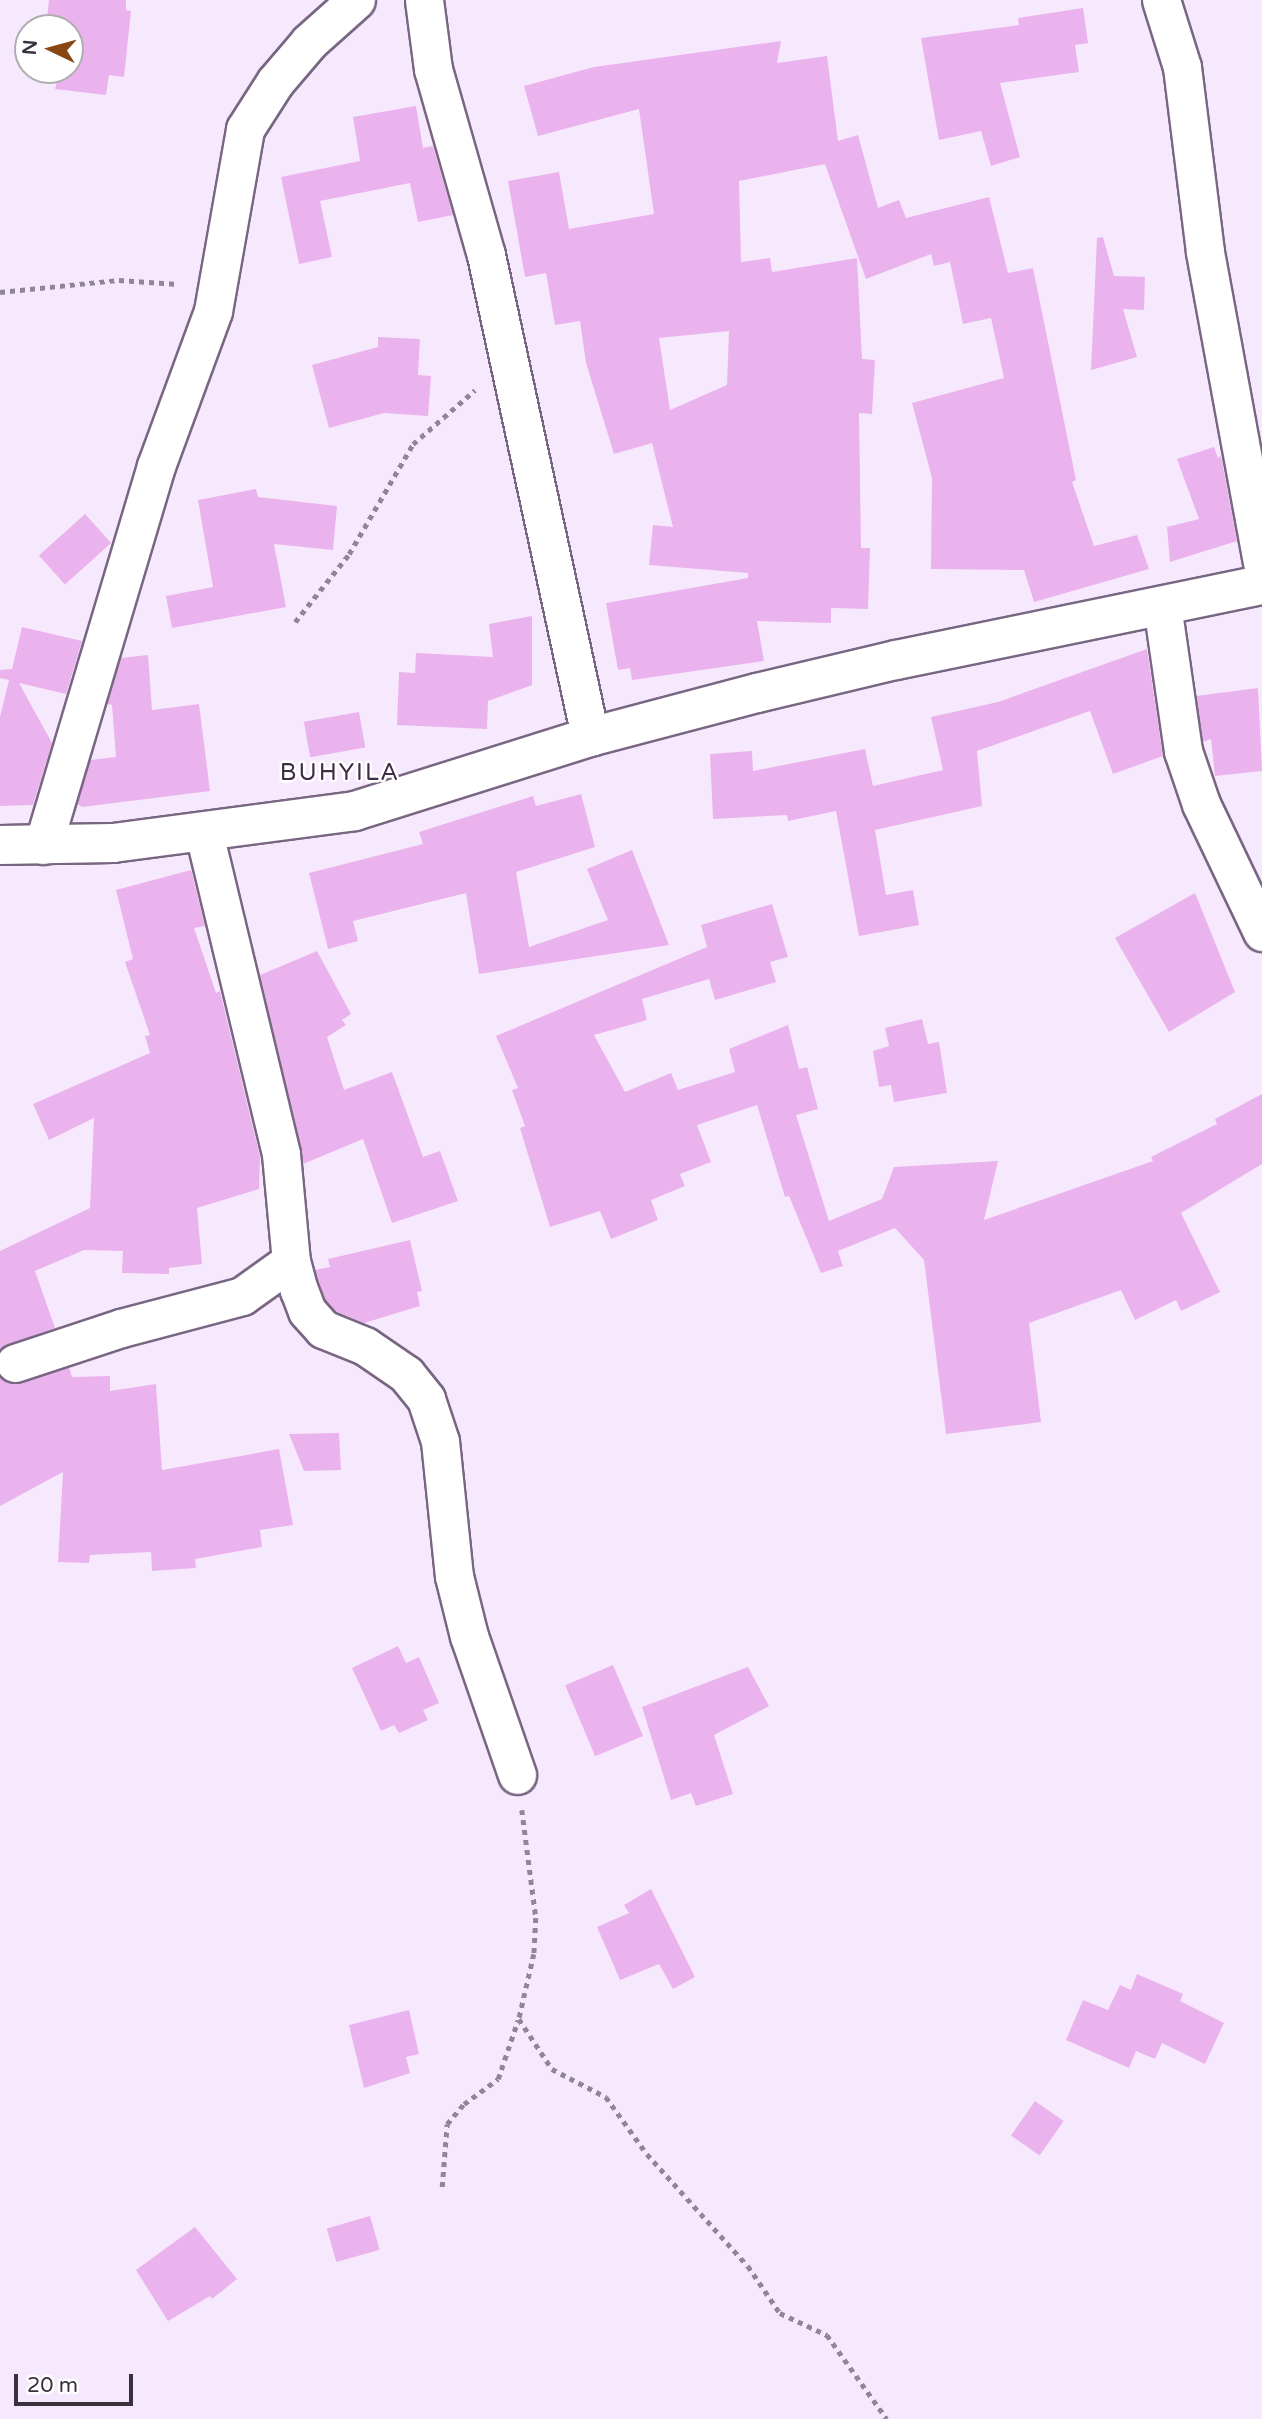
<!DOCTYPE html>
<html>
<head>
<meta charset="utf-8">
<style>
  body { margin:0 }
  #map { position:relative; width:1262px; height:2419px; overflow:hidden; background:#f7e9fd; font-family:"Varela Round",sans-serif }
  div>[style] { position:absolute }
  .building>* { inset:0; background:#ebb3ed; transform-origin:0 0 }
  .path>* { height:4.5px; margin-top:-2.25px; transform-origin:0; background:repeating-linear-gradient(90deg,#908695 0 5px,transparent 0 10px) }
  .roads { filter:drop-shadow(2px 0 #796682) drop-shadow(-2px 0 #796682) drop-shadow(0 2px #796682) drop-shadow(0 -2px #796682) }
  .street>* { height:37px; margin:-18.5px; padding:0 18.5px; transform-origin:18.5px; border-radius:18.5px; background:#fff }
  .secondary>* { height:38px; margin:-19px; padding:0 19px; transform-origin:19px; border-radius:19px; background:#fff }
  span { translate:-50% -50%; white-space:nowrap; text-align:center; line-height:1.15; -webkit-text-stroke:5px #fff; paint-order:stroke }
  .quarter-label { font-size:24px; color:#3e2d46; letter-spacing:2px }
  .north { position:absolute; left:14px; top:14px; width:70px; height:70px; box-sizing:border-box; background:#fff; border:2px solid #b0adb1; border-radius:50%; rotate:275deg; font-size:19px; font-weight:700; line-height:28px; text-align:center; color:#39313d }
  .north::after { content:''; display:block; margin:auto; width:24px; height:32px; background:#884612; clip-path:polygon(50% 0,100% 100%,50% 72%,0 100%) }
  .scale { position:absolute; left:14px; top:2374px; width:119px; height:32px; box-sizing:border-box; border:4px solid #39313d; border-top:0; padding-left:9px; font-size:21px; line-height:24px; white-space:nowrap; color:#39313d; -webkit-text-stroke:5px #fff; paint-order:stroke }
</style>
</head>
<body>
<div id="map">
  <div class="building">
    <i style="clip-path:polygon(49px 0,126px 0,126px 10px,131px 11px,124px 77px,109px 75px,106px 95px,55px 89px,57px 82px,40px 81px,41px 70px,70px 70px,70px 28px,46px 28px)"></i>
    <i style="clip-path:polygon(1083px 8px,1088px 43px,1075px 45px,1079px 72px,1000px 83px,1020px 157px,991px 166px,981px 131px,939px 140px,921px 38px,1019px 25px,1018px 18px)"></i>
    <i style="clip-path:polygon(evenodd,781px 41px,777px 63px,827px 56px,838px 141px,858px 135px,878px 208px,899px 200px,906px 218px,989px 197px,1008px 273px,1033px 268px,1076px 480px,1072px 482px,1094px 546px,1137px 535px,1149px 569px,1034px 602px,1024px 570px,931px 569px,932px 478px,912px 403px,1004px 378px,991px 318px,963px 324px,950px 262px,934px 266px,931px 254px,866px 279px,825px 164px,739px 181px,741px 262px,770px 258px,772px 272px,857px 258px,862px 359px,875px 360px,872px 414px,859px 413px,861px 548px,870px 548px,868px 609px,831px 608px,831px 623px,757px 621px,764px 661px,632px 680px,630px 668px,618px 670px,606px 603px,748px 578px,748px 573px,649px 565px,653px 525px,673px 527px,652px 443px,614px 454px,586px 363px,580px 321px,555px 325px,546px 273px,525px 277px,508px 181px,559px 172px,569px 229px,654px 214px,639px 109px,538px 136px,524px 86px,594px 67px,781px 41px,729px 331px,727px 385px,670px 410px,659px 338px,729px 331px)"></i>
    <i style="clip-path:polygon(416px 106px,423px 148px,433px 146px,453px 215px,418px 222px,410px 183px,320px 201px,332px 257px,299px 264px,281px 177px,360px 161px,353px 117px)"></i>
    <i style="clip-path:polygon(1103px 237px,1114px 276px,1145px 277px,1144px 310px,1123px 309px,1137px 357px,1091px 370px,1097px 238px)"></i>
    <i style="clip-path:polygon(378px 337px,420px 339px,418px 375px,431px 376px,428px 416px,384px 413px,329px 428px,312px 365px,378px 347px)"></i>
    <i style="clip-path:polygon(1214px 447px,1218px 458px,1221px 456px,1237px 541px,1170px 562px,1167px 527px,1199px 519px,1177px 459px)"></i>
    <i style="clip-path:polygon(256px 489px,258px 497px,337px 506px,333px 550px,274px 544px,286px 607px,172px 628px,166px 596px,213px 587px,198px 500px)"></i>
    <i style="left:85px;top:514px;width:39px;height:62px;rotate:48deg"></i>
    <i style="clip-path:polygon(532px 616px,532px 685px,488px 701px,487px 729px,397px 725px,399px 672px,415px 673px,416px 653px,493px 657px,489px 624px)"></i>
    <i style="clip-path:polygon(22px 627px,82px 641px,66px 694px,19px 683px,52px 743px,33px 805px,0 806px,0 717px,9px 680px,0 678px,0 670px,12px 669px)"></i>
    <i style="clip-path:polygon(1147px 649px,1163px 756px,1113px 774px,1090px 711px,977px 751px,982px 806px,875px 830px,886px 895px,913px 890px,919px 925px,859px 936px,836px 811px,788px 821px,787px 815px,713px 819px,710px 754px,752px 751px,753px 771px,865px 749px,873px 786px,943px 770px,931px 717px,998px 702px)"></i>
    <i style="clip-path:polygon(148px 655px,152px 710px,199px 704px,210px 791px,82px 807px,77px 804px,90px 760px,116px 757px,112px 705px,107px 704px,121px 658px)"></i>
    <i style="clip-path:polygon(1258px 688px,1262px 771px,1215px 776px,1211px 739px,1203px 742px,1196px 696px)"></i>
    <i style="left:359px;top:712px;width:36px;height:56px;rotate:80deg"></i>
    <i style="clip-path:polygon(581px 794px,595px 847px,516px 872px,529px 947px,608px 920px,587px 869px,632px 850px,669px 945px,479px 974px,466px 893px,353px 921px,358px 941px,328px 949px,309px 873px,423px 844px,419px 832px,533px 796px,536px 806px)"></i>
    <i style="clip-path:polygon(191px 870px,205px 926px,194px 928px,216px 993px,220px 991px,260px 1157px,259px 1189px,197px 1208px,202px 1264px,169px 1268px,169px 1274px,122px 1273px,123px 1251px,84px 1250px,35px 1271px,55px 1328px,0 1348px,0 1251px,90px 1208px,94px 1118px,49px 1140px,33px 1104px,150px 1053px,145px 1036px,150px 1035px,125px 962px,133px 959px,116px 890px)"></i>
    <i style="clip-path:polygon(1195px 893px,1235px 992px,1169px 1032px,1115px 938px)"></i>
    <i style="clip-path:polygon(772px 904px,788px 957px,770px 962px,776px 982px,715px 1000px,709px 979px,642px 999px,647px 1020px,594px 1035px,625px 1092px,671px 1073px,678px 1090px,735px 1072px,729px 1049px,788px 1025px,799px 1069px,807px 1067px,818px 1109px,796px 1115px,829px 1221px,882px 1199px,894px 1167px,998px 1161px,984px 1220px,1153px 1161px,1151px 1157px,1217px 1124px,1215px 1119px,1262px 1094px,1262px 1164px,1181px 1213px,1220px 1292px,1181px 1311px,1176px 1300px,1135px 1320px,1121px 1290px,1029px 1323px,1041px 1422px,946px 1434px,924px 1260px,895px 1228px,838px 1251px,843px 1266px,821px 1273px,789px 1196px,785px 1197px,757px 1105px,697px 1125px,711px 1162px,680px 1174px,685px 1186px,651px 1200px,658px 1220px,611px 1239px,600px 1211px,550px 1227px,520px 1128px,525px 1126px,512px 1090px,518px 1088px,496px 1036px,707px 947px,701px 925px)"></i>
    <i style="clip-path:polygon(317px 951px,351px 1014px,342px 1020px,346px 1025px,327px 1037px,344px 1090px,392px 1072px,423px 1157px,440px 1151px,458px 1201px,392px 1223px,363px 1139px,303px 1164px,260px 975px)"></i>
    <i style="clip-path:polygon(922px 1019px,928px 1044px,939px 1042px,947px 1093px,894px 1102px,891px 1085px,879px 1087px,873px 1051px,889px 1046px,885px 1028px)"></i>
    <i style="clip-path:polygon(410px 1240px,422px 1291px,417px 1292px,420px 1306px,364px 1323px,335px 1311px,325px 1300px,315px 1270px,330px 1267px,328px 1259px)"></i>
    <i style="clip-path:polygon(69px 1367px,72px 1377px,110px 1376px,110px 1391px,156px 1384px,162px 1470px,279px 1449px,293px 1525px,260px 1530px,262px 1547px,195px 1559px,196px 1568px,152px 1571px,151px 1552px,90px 1555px,89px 1563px,58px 1562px,63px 1472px,0 1506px,0 1377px,21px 1383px)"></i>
    <i style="clip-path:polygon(339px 1433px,341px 1470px,304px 1471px,289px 1434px)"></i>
    <i style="clip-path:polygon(398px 1646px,406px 1663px,419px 1657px,439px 1703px,423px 1710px,428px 1720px,399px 1733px,394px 1725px,381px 1731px,352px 1668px)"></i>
    <i style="left:613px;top:1665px;width:77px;height:52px;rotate:67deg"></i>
    <i style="clip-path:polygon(748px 1667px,769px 1706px,714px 1735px,733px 1794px,696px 1806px,691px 1793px,671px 1800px,642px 1707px)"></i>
    <i style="clip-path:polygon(651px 1889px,695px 1977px,673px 1989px,659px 1964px,620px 1980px,597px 1927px,629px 1913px,624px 1905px)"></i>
    <i style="clip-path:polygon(1137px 1974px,1183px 1994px,1180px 2001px,1224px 2023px,1205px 2064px,1162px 2043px,1155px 2059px,1136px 2051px,1129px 2068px,1066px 2040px,1083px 2000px,1108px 2010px,1120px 1985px,1131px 1990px)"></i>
    <i style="clip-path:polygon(409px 2010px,419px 2054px,406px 2057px,410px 2073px,364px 2088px,349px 2025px)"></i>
    <i style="left:1035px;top:2101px;width:35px;height:42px;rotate:35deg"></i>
    <i style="left:370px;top:2216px;width:35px;height:45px;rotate:74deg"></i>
    <i style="clip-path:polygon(195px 2227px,237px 2279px,212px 2299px,210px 2296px,168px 2321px,136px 2270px)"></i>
  </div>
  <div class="path">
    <i style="left:0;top:292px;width:120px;rotate:-5.8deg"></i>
    <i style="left:119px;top:280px;width:59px;rotate:3.9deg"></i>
    <i style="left:295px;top:622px;width:87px;rotate:-51.5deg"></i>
    <i style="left:349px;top:554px;width:127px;rotate:-59.8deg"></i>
    <i style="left:413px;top:444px;width:82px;rotate:-41.1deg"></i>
    <i style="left:522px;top:1810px;width:109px;rotate:82.6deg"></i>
    <i style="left:536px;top:1918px;width:36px;rotate:93deg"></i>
    <i style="left:534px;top:1954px;width:67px;rotate:103deg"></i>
    <i style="left:519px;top:2019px;width:60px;rotate:56.6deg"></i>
    <i style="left:552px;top:2069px;width:61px;rotate:27.4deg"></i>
    <i style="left:606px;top:2097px;width:70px;rotate:54.3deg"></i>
    <i style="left:647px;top:2154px;width:151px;rotate:48deg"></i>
    <i style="left:748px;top:2266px;width:57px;rotate:55.8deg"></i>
    <i style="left:780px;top:2313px;width:52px;rotate:25.1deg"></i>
    <i style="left:827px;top:2335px;width:103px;rotate:54.5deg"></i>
    <i style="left:442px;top:2187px;width:63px;rotate:-85.5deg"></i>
    <i style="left:447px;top:2124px;width:26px;rotate:-50deg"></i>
    <i style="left:464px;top:2104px;width:42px;rotate:-36.3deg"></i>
    <i style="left:498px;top:2079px;width:62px;rotate:-71.3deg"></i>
  </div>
  <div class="roads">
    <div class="street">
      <i style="left:424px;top:0;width:70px;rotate:82.6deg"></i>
      <i style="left:433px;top:69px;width:193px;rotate:74.1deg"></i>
      <i style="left:486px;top:255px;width:493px;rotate:77.8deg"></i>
      <i style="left:1161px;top:0;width:70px;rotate:72.6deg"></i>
      <i style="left:1182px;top:67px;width:186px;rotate:82.9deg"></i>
      <i style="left:1205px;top:252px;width:316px;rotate:79.6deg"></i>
      <i style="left:1162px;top:605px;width:148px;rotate:81.8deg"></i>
      <i style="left:1183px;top:751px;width:56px;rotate:71.2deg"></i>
      <i style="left:1201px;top:804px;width:142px;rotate:64.5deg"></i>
      <i style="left:204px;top:833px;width:330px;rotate:76.5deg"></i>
      <i style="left:281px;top:1154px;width:107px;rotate:84.7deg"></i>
      <i style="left:291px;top:1261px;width:30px;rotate:75deg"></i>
      <i style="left:299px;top:1290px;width:22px;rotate:69deg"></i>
      <i style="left:307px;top:1311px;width:24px;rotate:48deg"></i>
      <i style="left:323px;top:1329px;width:45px;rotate:22deg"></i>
      <i style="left:365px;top:1346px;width:50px;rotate:34.3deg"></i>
      <i style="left:406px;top:1374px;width:32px;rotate:51deg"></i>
      <i style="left:426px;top:1399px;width:44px;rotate:71.6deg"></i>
      <i style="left:440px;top:1441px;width:136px;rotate:84.1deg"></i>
      <i style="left:454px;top:1576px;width:62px;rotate:76deg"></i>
      <i style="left:469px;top:1636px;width:147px;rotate:70.9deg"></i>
      <i style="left:43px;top:845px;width:395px;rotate:-73.4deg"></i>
      <i style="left:156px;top:466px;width:165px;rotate:-69.8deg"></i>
      <i style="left:213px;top:311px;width:185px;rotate:-80deg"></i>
      <i style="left:245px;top:129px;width:56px;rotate:-57.4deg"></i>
      <i style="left:275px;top:82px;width:52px;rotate:-49.6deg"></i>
      <i style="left:309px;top:42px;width:63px;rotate:-41.8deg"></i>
      <i style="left:15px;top:1363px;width:112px;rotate:-18.3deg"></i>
      <i style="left:121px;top:1328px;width:125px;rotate:-14.8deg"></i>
      <i style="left:242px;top:1296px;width:60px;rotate:-35.5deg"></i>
    </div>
    <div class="secondary">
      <i style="left:0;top:845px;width:113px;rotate:-1deg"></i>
      <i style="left:113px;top:843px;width:244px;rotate:-7.5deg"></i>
      <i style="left:355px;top:811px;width:246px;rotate:-17.5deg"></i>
      <i style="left:590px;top:737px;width:173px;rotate:-14.8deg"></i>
      <i style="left:757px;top:693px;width:143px;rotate:-13.4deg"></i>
      <i style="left:896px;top:660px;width:374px;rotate:-11.6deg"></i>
    </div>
  </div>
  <div class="quarter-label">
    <span style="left:340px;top:773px">BUHYILA</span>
  </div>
  <div class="north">N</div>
  <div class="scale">20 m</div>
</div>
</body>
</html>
